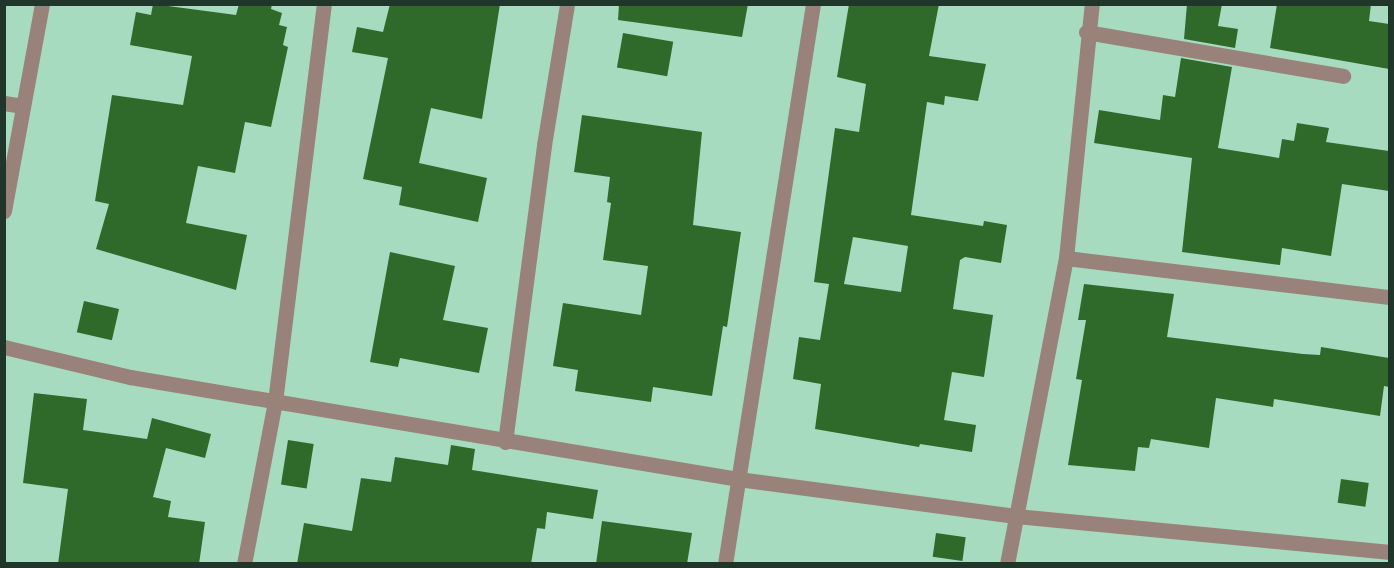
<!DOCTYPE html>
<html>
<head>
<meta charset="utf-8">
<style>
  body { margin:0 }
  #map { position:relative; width:1394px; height:568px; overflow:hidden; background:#a6dbbf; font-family:Jost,sans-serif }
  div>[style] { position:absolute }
  .building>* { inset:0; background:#306a2a; transform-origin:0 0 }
  .minor>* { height:15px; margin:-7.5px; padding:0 7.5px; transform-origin:7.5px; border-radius:7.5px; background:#988279 }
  span { translate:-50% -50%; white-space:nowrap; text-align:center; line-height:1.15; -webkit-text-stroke:6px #dbf5e7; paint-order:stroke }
  .frame { position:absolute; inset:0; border:6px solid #20362b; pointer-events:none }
</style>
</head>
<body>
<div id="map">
  <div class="building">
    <i style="clip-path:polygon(153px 4px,236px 15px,239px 4px,272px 4px,271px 9px,282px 13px,279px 25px,287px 27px,283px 45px,288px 47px,271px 127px,245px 122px,235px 173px,198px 166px,186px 223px,247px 235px,236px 290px,96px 249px,109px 204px,95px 201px,112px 95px,183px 105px,192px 56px,130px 45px,136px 12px,151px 15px)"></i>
    <i style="clip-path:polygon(390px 4px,500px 4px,482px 119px,431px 108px,419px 163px,487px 178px,478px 222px,399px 205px,402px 187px,363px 179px,388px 58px,352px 52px,357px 27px,383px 32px)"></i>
    <i style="clip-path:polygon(619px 4px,748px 4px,742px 37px,618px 20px)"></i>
    <i style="clip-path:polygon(evenodd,849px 4px,939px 4px,929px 56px,986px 64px,978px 101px,945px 96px,944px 105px,927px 102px,911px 215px,983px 226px,984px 221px,1007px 225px,1001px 263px,965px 257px,960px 260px,953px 309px,993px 315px,984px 377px,952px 372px,944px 420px,976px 425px,972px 452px,920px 444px,919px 447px,815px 429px,821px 384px,793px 379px,799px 337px,820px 340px,829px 284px,814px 282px,835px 128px,859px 132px,866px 84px,837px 77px,849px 4px,853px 237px,908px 246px,901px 292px,844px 284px,853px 237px)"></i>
    <i style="clip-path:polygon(1187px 4px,1222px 4px,1218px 26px,1238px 29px,1235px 48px,1184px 39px)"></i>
    <i style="clip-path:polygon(1277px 4px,1371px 4px,1369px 21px,1389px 24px,1389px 69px,1270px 48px)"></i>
    <i style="left:623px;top:33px;width:51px;height:35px;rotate:10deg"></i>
    <i style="clip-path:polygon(1181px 58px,1232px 67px,1218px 148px,1279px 158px,1282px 139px,1294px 141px,1297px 123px,1329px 128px,1326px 142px,1389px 151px,1389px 191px,1342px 184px,1331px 256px,1282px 248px,1280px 265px,1182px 252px,1192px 158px,1094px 143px,1099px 110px,1160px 120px,1163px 95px,1175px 97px)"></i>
    <i style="clip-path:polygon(582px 115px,702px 132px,693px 225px,741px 232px,727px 327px,723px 326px,712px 396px,653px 387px,651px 402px,575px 391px,578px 370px,553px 366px,563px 303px,641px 315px,648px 266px,603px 260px,611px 203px,607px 202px,610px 177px,574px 172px)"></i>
    <i style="clip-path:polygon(390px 252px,455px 266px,443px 320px,488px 328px,479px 373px,400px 358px,398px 367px,370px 362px)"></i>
    <i style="clip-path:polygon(1084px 284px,1174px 294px,1167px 337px,1303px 354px,1320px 355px,1321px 347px,1389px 358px,1389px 387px,1384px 386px,1380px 416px,1274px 399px,1273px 407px,1216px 398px,1209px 448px,1151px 439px,1149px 448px,1138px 447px,1135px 471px,1068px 465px,1082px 380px,1076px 379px,1086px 320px,1078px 320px)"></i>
    <i style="left:84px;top:301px;width:36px;height:32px;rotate:13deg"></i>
    <i style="clip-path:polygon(34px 393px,87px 399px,83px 430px,147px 439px,152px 418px,211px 434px,205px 458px,166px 448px,153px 497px,171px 501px,168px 517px,205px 522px,199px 564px,58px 564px,68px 489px,23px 483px)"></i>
    <i style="left:288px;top:440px;width:26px;height:45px;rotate:9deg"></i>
    <i style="clip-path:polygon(451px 445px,475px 449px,472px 470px,598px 490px,593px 519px,547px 512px,545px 529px,537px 528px,531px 564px,297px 564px,304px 523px,352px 531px,361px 478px,391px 482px,395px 457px,448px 465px)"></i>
    <i style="left:1341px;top:479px;width:28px;height:24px;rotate:8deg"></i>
    <i style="clip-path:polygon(602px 521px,692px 533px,687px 564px,596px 564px)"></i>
    <i style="left:936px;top:533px;width:30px;height:24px;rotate:8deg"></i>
  </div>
  <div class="minor">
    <i style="left:1086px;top:32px;width:261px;rotate:9.7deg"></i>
    <i style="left:4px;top:103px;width:19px;rotate:9deg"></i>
    <i style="left:4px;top:211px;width:210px;rotate:-79.6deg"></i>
    <i style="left:1066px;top:258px;width:326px;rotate:6.9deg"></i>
    <i style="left:4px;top:347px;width:130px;rotate:13.4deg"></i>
    <i style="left:130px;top:377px;width:616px;rotate:9.52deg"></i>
    <i style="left:738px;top:479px;width:280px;rotate:7.6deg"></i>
    <i style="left:1016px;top:516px;width:376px;rotate:5.5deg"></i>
    <i style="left:505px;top:442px;width:300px;rotate:-82.5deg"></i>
    <i style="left:544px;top:145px;width:143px;rotate:-80.7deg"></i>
    <i style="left:244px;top:564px;width:165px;rotate:-79.2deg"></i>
    <i style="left:275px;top:402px;width:401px;rotate:-83deg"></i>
    <i style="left:725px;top:564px;width:567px;rotate:-81.07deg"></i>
    <i style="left:1007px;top:564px;width:312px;rotate:-79.1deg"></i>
    <i style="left:1066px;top:258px;width:255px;rotate:-84.2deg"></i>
  </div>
  <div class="frame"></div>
</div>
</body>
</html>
